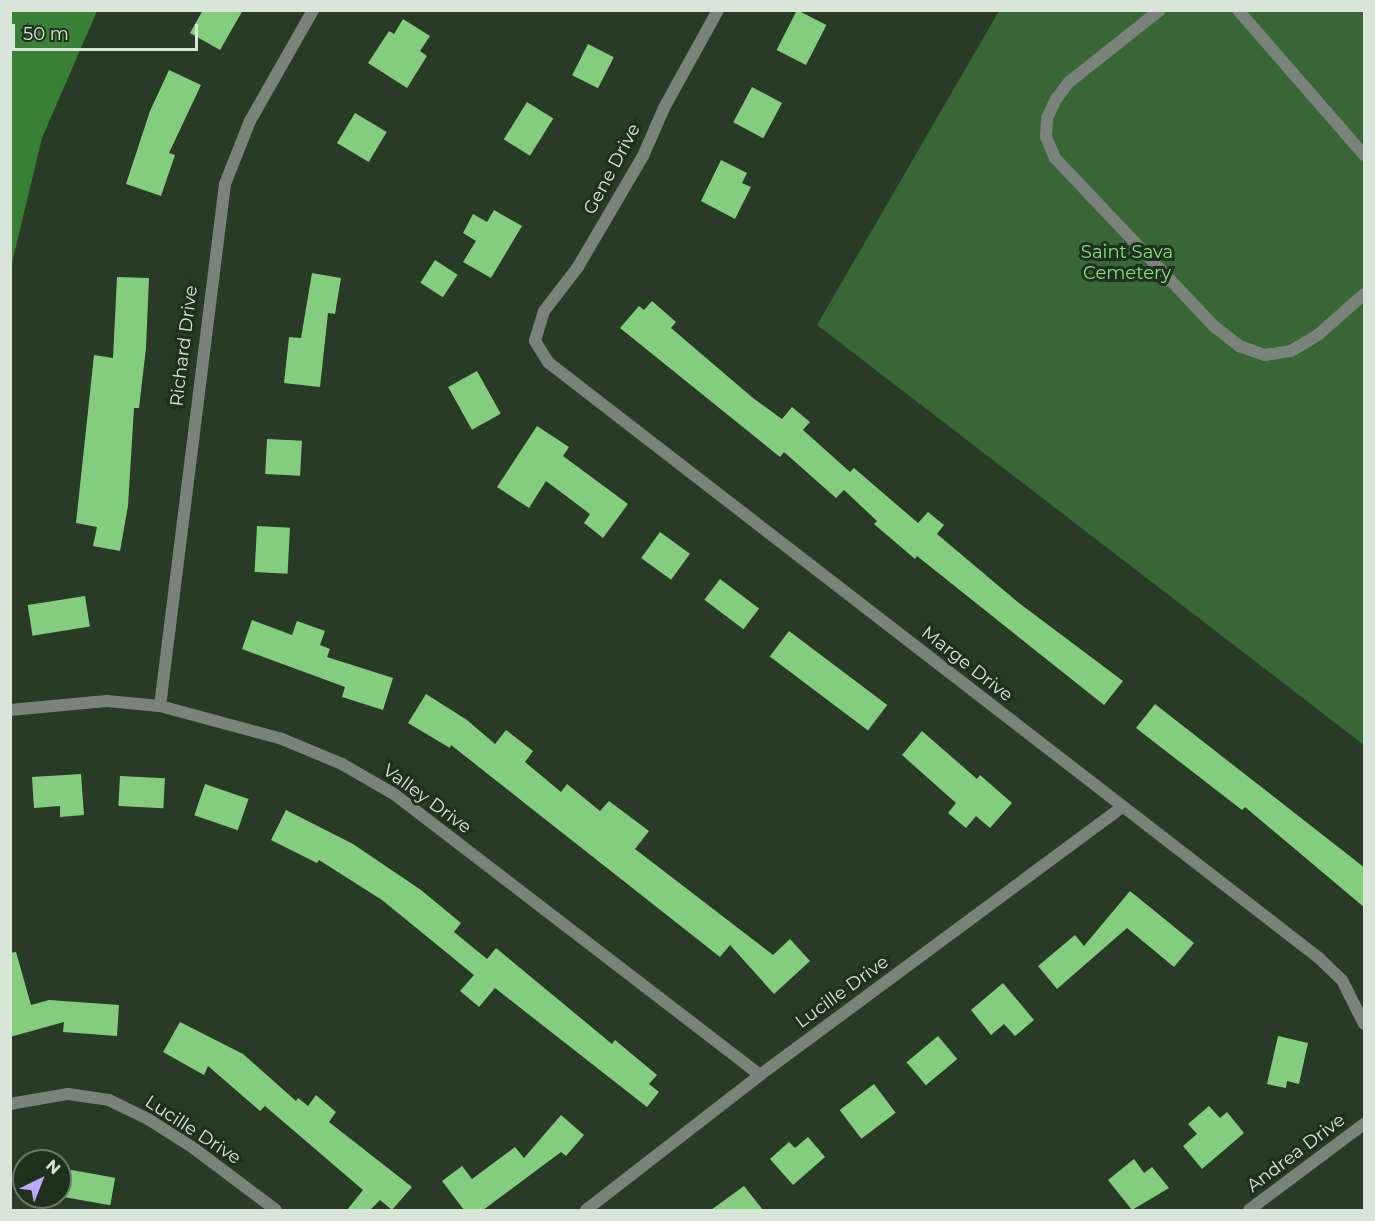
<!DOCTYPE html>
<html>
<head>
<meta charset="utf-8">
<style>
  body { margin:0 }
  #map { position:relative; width:1375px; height:1221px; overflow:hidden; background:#293b27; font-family:Montserrat,sans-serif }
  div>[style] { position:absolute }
  .green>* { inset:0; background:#396636 }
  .forest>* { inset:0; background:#397f35 }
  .building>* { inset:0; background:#84cc7e; transform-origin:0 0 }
  .lane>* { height:12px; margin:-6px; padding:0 6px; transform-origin:6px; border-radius:6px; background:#7a8379 }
  .street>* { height:12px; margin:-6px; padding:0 6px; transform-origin:6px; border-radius:6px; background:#7a8379 }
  span { translate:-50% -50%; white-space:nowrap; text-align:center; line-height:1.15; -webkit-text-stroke:6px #1f301d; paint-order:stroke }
  .street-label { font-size:18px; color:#dae5d9 }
  .park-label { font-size:18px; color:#86e280 }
  .frame { position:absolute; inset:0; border:12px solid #dae5d9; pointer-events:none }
  .north { position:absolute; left:12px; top:1149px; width:60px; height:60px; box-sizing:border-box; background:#1f301d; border:2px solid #6a7868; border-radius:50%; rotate:43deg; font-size:16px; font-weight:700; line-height:24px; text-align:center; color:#dae5d9 }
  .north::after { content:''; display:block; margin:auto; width:21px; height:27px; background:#b9abf7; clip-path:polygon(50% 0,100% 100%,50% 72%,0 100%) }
  .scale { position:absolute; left:12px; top:24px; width:186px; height:27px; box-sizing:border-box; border:3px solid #dae5d9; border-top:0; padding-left:8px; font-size:18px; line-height:21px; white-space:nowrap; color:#dae5d9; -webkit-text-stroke:4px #1f301d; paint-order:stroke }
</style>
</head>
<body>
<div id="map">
  <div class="green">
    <i style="clip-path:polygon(999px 11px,1364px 11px,1364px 745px,817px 325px)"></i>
  </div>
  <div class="forest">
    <i style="clip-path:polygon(11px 10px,97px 11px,42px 138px,11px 267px)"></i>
  </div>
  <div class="building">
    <i style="clip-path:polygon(203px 10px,243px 10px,220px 50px,190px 33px)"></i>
    <i style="left:797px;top:10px;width:33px;height:45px;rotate:27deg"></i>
    <i style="clip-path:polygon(403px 19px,430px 36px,420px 51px,427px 56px,407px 88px,368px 63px,389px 31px,394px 34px)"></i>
    <i style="left:588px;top:44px;width:29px;height:35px;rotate:27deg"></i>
    <i style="clip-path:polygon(169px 70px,201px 85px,169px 153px,175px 155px,161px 196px,126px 184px,150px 111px)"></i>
    <i style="left:752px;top:87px;width:34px;height:40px;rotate:28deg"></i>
    <i style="left:527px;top:102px;width:31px;height:44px;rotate:32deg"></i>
    <i style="left:355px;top:113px;width:37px;height:35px;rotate:31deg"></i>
    <i style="clip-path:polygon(721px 160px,747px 173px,742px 183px,751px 187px,735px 219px,701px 201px)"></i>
    <i style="clip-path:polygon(494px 210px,522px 226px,491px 278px,463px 262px,476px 241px,463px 233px,473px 214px,487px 222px)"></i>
    <i style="left:435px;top:260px;width:27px;height:27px;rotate:33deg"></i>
    <i style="clip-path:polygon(312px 273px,341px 278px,335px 314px,328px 313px,320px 387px,284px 383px,289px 337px,301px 338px)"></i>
    <i style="clip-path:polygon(117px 277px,149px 278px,146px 348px,139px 408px,134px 408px,128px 506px,120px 551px,93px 546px,97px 527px,76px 523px,94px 355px,113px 358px)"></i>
    <i style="clip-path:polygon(652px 301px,676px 322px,671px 328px,753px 398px,782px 419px,792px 407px,810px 422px,803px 430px,850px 472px,854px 468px,918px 523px,928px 512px,944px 525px,937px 534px,1019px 603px,1123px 681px,1104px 705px,917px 556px,915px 559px,874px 524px,877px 521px,844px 490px,836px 498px,784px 452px,780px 457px,620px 328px,639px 306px,644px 310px)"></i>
    <i style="left:477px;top:371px;width:49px;height:33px;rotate:61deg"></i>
    <i style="clip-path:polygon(537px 426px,569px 447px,563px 456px,628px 504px,603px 538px,584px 523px,590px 514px,546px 481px,529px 508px,497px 487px)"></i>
    <i style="left:267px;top:439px;width:35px;height:35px;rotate:3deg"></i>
    <i style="left:257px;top:526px;width:33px;height:46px;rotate:3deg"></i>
    <i style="left:660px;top:532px;width:37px;height:32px;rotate:36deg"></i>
    <i style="left:720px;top:579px;width:49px;height:26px;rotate:37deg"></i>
    <i style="left:85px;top:596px;width:31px;height:58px;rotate:81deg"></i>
    <i style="clip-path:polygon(252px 620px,292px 635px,297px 621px,325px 631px,320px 645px,330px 649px,327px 657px,393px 678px,383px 710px,342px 697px,345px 687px,242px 649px)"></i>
    <i style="left:789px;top:631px;width:123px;height:32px;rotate:37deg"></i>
    <i style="clip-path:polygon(426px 694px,467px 720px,495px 744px,506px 730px,533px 751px,525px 762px,561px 792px,567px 784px,600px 811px,609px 801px,649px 831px,635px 849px,773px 955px,790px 939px,810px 961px,774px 994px,730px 945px,720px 957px,451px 745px,450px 748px,408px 723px)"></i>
    <i style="clip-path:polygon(1155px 704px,1365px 868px,1365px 908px,1245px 807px,1242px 810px,1136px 728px)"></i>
    <i style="clip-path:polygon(922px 731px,977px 779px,980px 775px,1012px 803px,990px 828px,976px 816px,966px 828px,948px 813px,956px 803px,902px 755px)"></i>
    <i style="clip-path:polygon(81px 774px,84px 815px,60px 817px,60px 806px,34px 808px,32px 777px)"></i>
    <i style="left:120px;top:776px;width:45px;height:30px;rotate:3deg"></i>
    <i style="left:205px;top:784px;width:46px;height:33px;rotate:19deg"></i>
    <i style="clip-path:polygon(286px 810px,353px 844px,421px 890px,461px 923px,454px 932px,487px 959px,496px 948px,612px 1044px,615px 1040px,657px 1075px,649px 1084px,659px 1092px,647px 1107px,495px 988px,479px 1007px,460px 991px,474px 975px,382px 900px,319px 860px,317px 863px,271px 840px)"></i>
    <i style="clip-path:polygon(1130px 891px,1194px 943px,1174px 967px,1127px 928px,1057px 989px,1038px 966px,1075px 935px,1084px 946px)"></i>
    <i style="clip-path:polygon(16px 952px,31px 1005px,49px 1000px,119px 1005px,117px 1036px,63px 1032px,64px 1022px,10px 1037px,10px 953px)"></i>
    <i style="clip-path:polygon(1003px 983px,1034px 1020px,1015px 1036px,1004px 1024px,991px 1035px,971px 1010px)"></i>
    <i style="clip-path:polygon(180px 1022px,243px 1054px,296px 1101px,298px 1098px,308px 1106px,316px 1095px,336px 1112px,329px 1122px,412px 1187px,392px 1210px,380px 1200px,370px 1210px,347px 1210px,363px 1190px,265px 1106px,260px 1111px,208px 1066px,204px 1075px,163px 1052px)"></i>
    <i style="left:938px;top:1036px;width:30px;height:41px;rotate:50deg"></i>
    <i style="clip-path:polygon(1278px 1036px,1308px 1043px,1299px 1084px,1287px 1081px,1286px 1088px,1267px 1084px)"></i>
    <i style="left:874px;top:1084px;width:36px;height:43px;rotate:53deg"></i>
    <i style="clip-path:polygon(1209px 1106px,1220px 1118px,1227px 1112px,1244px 1133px,1202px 1169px,1183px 1146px,1197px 1134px,1188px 1124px)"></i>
    <i style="clip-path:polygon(561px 1115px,584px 1135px,566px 1156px,561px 1152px,483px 1210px,464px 1210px,442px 1181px,462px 1166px,472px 1179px,515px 1147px,524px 1158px)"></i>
    <i style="clip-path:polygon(808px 1137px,825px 1157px,793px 1185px,770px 1159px,789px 1142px,795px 1148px)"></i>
    <i style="clip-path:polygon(1134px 1159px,1144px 1173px,1152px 1167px,1169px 1188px,1132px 1210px,1108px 1180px)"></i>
    <i style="left:60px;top:1168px;width:56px;height:28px;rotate:10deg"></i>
    <i style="clip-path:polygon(744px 1186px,763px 1210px,711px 1210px)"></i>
  </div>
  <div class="lane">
    <i style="left:1160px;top:10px;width:116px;rotate:141.6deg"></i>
    <i style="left:1069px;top:82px;width:21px;rotate:127deg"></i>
    <i style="left:1056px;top:99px;width:21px;rotate:115deg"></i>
    <i style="left:1047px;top:118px;width:19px;rotate:93deg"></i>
    <i style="left:1046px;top:137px;width:23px;rotate:67deg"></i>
    <i style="left:1055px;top:158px;width:233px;rotate:46.6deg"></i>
    <i style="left:1215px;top:327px;width:31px;rotate:38deg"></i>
    <i style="left:1239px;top:346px;width:28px;rotate:19deg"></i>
    <i style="left:1265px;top:355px;width:26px;rotate:-9deg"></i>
    <i style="left:1291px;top:351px;width:33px;rotate:-31deg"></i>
    <i style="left:1319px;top:334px;width:60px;rotate:-41.6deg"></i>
    <i style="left:1238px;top:10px;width:192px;rotate:49deg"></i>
  </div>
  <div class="street">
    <i style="left:718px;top:10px;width:112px;rotate:118.9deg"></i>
    <i style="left:664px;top:108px;width:52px;rotate:113.6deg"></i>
    <i style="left:643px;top:156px;width:129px;rotate:120.4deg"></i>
    <i style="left:578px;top:267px;width:56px;rotate:127.7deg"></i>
    <i style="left:544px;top:311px;width:31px;rotate:107deg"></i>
    <i style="left:535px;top:341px;width:26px;rotate:58deg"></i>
    <i style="left:549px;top:363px;width:973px;rotate:37.69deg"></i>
    <i style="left:1319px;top:958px;width:32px;rotate:44deg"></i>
    <i style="left:1342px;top:980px;width:49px;rotate:63.4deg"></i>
    <i style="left:160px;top:706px;width:526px;rotate:-82.9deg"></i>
    <i style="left:225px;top:184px;width:68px;rotate:-68.4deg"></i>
    <i style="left:250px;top:121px;width:128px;rotate:-60.4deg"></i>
    <i style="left:10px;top:710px;width:97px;rotate:-5.3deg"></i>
    <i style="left:107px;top:701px;width:53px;rotate:5.4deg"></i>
    <i style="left:160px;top:706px;width:126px;rotate:15.1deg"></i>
    <i style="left:282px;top:739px;width:65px;rotate:22.6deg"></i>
    <i style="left:342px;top:764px;width:60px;rotate:30deg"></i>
    <i style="left:394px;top:794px;width:461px;rotate:37.5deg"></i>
    <i style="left:10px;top:1104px;width:59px;rotate:-9.8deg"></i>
    <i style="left:68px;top:1094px;width:41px;rotate:8.3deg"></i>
    <i style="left:109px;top:1100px;width:43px;rotate:26deg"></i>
    <i style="left:148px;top:1119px;width:52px;rotate:32.5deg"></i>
    <i style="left:192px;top:1147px;width:105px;rotate:36.9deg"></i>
    <i style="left:586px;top:1210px;width:220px;rotate:-37.8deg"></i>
    <i style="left:760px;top:1075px;width:450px;rotate:-36.5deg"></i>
    <i style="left:1249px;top:1210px;width:144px;rotate:-36.8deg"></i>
  </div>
  <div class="street-label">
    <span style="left:612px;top:169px;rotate:-62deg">Gene Drive</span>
    <span style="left:184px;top:346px;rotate:-83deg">Richard Drive</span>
    <span style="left:967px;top:664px;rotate:38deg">Marge Drive</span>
    <span style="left:427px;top:799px;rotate:36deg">Valley Drive</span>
    <span style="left:842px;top:992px;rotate:-36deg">Lucille Drive</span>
    <span style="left:193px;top:1130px;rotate:33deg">Lucille Drive</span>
    <span style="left:1296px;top:1153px;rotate:-37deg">Andrea Drive</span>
  </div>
  <div class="park-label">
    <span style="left:1127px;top:263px">Saint Sava<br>Cemetery</span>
  </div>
  <div class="frame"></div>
  <div class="north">N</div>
  <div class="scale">50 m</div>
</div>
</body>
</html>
